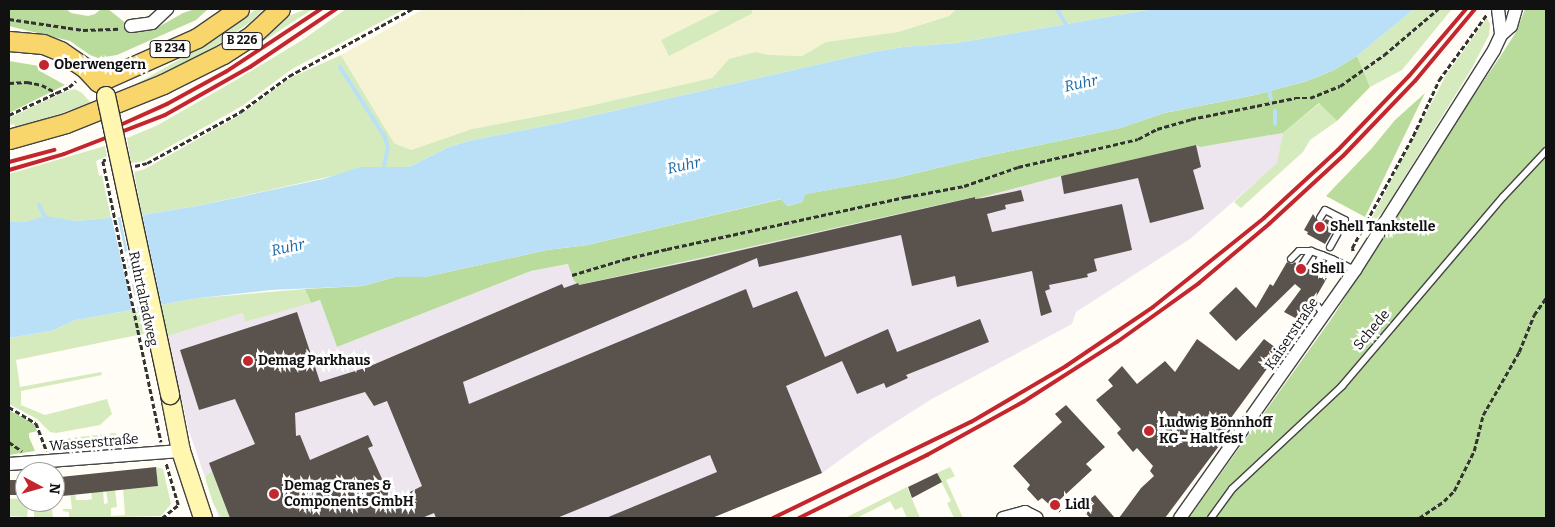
<!DOCTYPE html>
<html>
<head>
<meta charset="utf-8">
<style>
  body { margin:0 }
  #map { position:relative; width:1555px; height:527px; overflow:hidden; background:#fffdf5; font-family:Bitter,serif }
  div>[style] { position:absolute }
  .industrial>* { inset:0; background:#eee6ef }
  .farmland>* { inset:0; background:#f6f3d4 }
  .green>* { inset:0; background:#d5ebbd }
  .forest>* { inset:0; background:#b9dc9c }
  .water>* { inset:0; background:#b9e0f7 }
  .pier>* { inset:0; background:#fffdf5; transform-origin:0 0 }
  .stream>* { height:4px; margin:-2px; padding:0 2px; transform-origin:2px; border-radius:2px; background:#b9e0f7 }
  .building>* { inset:0; background:#5a524d; transform-origin:0 0 }
  .path>* { height:2.5px; margin-top:-1.25px; transform-origin:0; background:repeating-linear-gradient(90deg,#333 0 5px,transparent 0 7.5px) }
  .roads { filter:drop-shadow(1px 0 #444) drop-shadow(-1px 0 #444) drop-shadow(0 1px #444) drop-shadow(0 -1px #444) }
  .lane>* { height:6px; margin:-3px; padding:0 3px; transform-origin:3px; border-radius:3px; background:#fff }
  .street>* { height:12px; margin:-6px; padding:0 6px; transform-origin:6px; border-radius:6px; background:#fff }
  .secondary>* { height:18px; margin:-9px; padding:0 9px; transform-origin:9px; border-radius:9px; background:#fff6b0 }
  .primary>* { height:19px; margin:-9.5px; padding:0 9.5px; transform-origin:9.5px; border-radius:9.5px; background:#f9d66b }
  .rail>* { height:4px; margin:-2px; padding:0 2px; transform-origin:2px; border-radius:2px; background:#c4262e }
  .bridges { filter:drop-shadow(1px 0 #333) drop-shadow(-1px 0 #333) drop-shadow(0 1px #333) drop-shadow(0 -1px #333) }
  .secondary-bridge>* { height:18px; margin:-9px; padding:0 9px; transform-origin:9px; border-radius:9px; background:#fff6b0 }
  .dots>* { width:14px; height:14px; translate:-50% -50%; box-sizing:border-box; border:2px solid #fff; border-radius:50% }
  span { translate:-50% -50%; white-space:nowrap; text-align:center; line-height:1.15; -webkit-text-stroke:5px #fff; paint-order:stroke }
  .shield-label span { padding:1px 4px; background:#fff; border:1px solid; border-radius:4px; -webkit-text-stroke-width:0 }
  .shield-label { font-size:12px; color:#111; font-weight:700 }
  .poi-label { font-size:14px; color:#111; font-weight:700 }
  .left { translate:0 -50%; text-align:left }
  .street-label { font-size:14px; color:#111 }
  .water-label { font-size:15px; color:#1768a6; font-style:italic }
  .frame { position:absolute; inset:0; border:10px solid #111; pointer-events:none }
  .north { position:absolute; left:15px; top:462px; width:50px; height:50px; box-sizing:border-box; background:#fff; border:1px solid #a0a0a0; border-radius:50%; rotate:96deg; font-size:14px; font-weight:700; line-height:20px; text-align:center; color:#111 }
  .north::after { content:''; display:block; margin:auto; width:18px; height:22px; background:#c4262e; clip-path:polygon(50% 0,100% 100%,50% 72%,0 100%) }
</style>
</head>
<body>
<div id="map">
  <div class="industrial">
    <i style="clip-path:polygon(1283px 133px,1278px 163px,1190px 239px,1076px 312px,1072px 324px,930px 400px,869px 439px,822px 473px,712px 518px,219px 518px,188px 428px,168px 336px,243px 313px,245px 322px,320px 300px,337px 347px,531px 271px,569px 264px,574px 281px,579px 285px,975px 197px,975px 199px,1061px 176px,1196px 145px,1200px 147px)"></i>
  </div>
  <div class="farmland">
    <i style="clip-path:polygon(424px 9px,526px 9px,527px 11px,532px 9px,723px 9px,661px 40px,753px 13px,751px 9px,956px 9px,949px 16px,898px 32px,826px 42px,802px 56px,770px 55px,755px 52px,729px 59px,712px 78px,571px 110px,472px 129px,411px 150px,394px 143px,341px 55px)"></i>
  </div>
  <div class="green">
    <i style="clip-path:polygon(256px 9px,264px 9px,249px 23px,207px 52px,157px 78px,122px 92px,221px 36px)"></i>
    <i style="clip-path:polygon(307px 9px,313px 9px,243px 54px,291px 15px)"></i>
    <i style="clip-path:polygon(346px 9px,405px 9px,292px 69px,242px 106px,144px 161px,131px 163px,127px 138px,156px 126px,231px 83px,304px 39px)"></i>
    <i style="clip-path:polygon(723px 9px,751px 9px,753px 13px,669px 56px,661px 40px)"></i>
    <i style="clip-path:polygon(956px 9px,1153px 9px,957px 43px,903px 47px,873px 52px,560px 123px,468px 141px,449px 147px,409px 167px,341px 174px,202px 205px,142px 215px,134px 172px,145px 169px,240px 115px,290px 78px,341px 55px,394px 143px,411px 150px,472px 129px,571px 110px,712px 78px,729px 59px,755px 52px,770px 55px,802px 56px,826px 42px,898px 32px,949px 16px)"></i>
    <i style="clip-path:polygon(1414px 9px,1452px 9px,1402px 70px,1370px 87px,1357px 56px)"></i>
    <i style="clip-path:polygon(1487px 18px,1490px 24px,1489px 35px,1472px 68px,1385px 209px,1364px 233px,1446px 75px)"></i>
    <i style="clip-path:polygon(75px 89px,82px 93px,91px 103px,9px 131px,9px 129px,15px 127px,14px 124px,11px 125px,9px 118px,64px 92px)"></i>
    <i style="clip-path:polygon(1320px 103px,1337px 121px,1310px 140px,1303px 152px,1241px 208px,1234px 202px,1277px 163px,1283px 133px)"></i>
    <i style="clip-path:polygon(105px 146px,107px 156px,96px 161px,99px 176px,102px 175px,111px 218px,77px 221px,45px 217px,25px 222px,9px 222px,9px 174px)"></i>
    <i style="clip-path:polygon(305px 289px,311px 303px,245px 322px,243px 313px,168px 336px,167px 329px,16px 360px,20px 387px,101px 372px,102px 375px,21px 391px,21px 405px,45px 415px,107px 399px,112px 414px,100px 425px,56px 433px,50px 432px,37px 419px,9px 404px,9px 338px,51px 331px,76px 320px,199px 298px)"></i>
    <i style="clip-path:polygon(116px 433px,117px 442px,64px 447px,66px 440px,70px 438px)"></i>
    <i style="clip-path:polygon(156px 467px,163px 469px,171px 504px,161px 516px,69px 518px,69px 512px,63px 511px,63px 509px,72px 509px,70px 493px,75px 492px,76px 500px,87px 500px,92px 499px,91px 491px,103px 490px,104px 504px,108px 503px,106px 490px,115px 489px,117px 507px,111px 508px,111px 516px,125px 515px,123px 488px,158px 486px)"></i>
    <i style="clip-path:polygon(950px 467px,955px 476px,946px 480px,963px 518px,954px 518px,947px 503px,951px 501px,937px 473px)"></i>
    <i style="clip-path:polygon(212px 471px,230px 518px,222px 518px,213px 503px,206px 481px,206px 476px)"></i>
    <i style="clip-path:polygon(907px 487px,920px 518px,907px 518px,902px 507px,895px 510px,890px 501px,857px 518px,845px 518px)"></i>
    <i style="clip-path:polygon(25px 498px,25px 502px,51px 502px,53px 518px,34px 517px,34px 509px,28px 509px,27px 517px,9px 516px,9px 499px)"></i>
  </div>
  <div class="forest">
    <i style="clip-path:polygon(9px 9px,66px 9px,71px 13px,88px 16px,95px 14px,101px 9px,108px 9px,127px 24px,126px 29px,128px 32px,155px 29px,183px 13px,195px 9px,208px 9px,196px 20px,117px 55px,98px 58px,90px 55px,70px 41px,9px 26px)"></i>
    <i style="clip-path:polygon(1525px 9px,1546px 9px,1546px 518px,1189px 518px,1332px 318px,1466px 106px,1500px 57px,1516px 32px)"></i>
    <i style="clip-path:polygon(1357px 56px,1370px 87px,1337px 121px,1319px 103px,1283px 133px,1200px 147px,1196px 145px,1061px 176px,975px 199px,974px 197px,579px 285px,574px 281px,568px 264px,531px 271px,337px 347px,320px 300px,311px 303px,305px 289px,363px 286px,395px 277px,425px 277px,547px 250px,587px 245px,782px 199px,788px 206px,802px 202px,805px 194px,896px 178px,983px 157px,1120px 128px,1164px 113px,1255px 95px,1307px 81px,1334px 70px)"></i>
    <i style="clip-path:polygon(9px 61px,39px 66px,38px 70px,65px 85px,9px 113px)"></i>
    <i style="clip-path:polygon(1425px 93px,1365px 217px,1326px 196px,1372px 148px,1395px 120px)"></i>
    <i style="clip-path:polygon(9px 410px,34px 424px,37px 431px,29px 433px,29px 437px,35px 451px,9px 455px)"></i>
  </div>
  <div class="water">
    <i style="clip-path:polygon(1153px 9px,1414px 9px,1357px 56px,1334px 70px,1307px 81px,1255px 95px,1164px 113px,1120px 128px,983px 157px,896px 178px,806px 194px,802px 202px,787px 206px,781px 199px,587px 245px,547px 250px,425px 277px,395px 277px,363px 286px,271px 290px,199px 298px,76px 320px,51px 331px,9px 338px,9px 222px,25px 222px,45px 216px,77px 221px,142px 215px,202px 205px,323px 179px,360px 167px,409px 167px,449px 147px,468px 141px,560px 123px,873px 52px,903px 47px,957px 43px)"></i>
  </div>
  <div class="pier">
    <i style="left:142px;top:213px;width:96px;height:22px;rotate:78deg"></i>
    <i style="clip-path:polygon(111px 215px,117px 215px,138px 312px,133px 313px)"></i>
  </div>
  <div class="stream">
    <i style="left:1057px;top:9px;width:22px;rotate:60deg"></i>
    <i style="left:340px;top:67px;width:83px;rotate:57.3deg"></i>
    <i style="left:385px;top:137px;width:11px;rotate:75deg"></i>
    <i style="left:388px;top:148px;width:18px;rotate:103deg"></i>
    <i style="left:1268px;top:86px;width:13px;rotate:77deg"></i>
    <i style="left:1275px;top:111px;width:13px;rotate:90deg"></i>
    <i style="left:39px;top:205px;width:17px;rotate:62deg"></i>
  </div>
  <div class="building">
    <i style="clip-path:polygon(1196px 145px,1201px 167px,1193px 170px,1204px 209px,1150px 223px,1138px 178px,1064px 194px,1061px 176px)"></i>
    <i style="clip-path:polygon(evenodd,1021px 190px,1024px 201px,1005px 205px,1006px 209px,987px 214px,992px 232px,1122px 204px,1132px 250px,1094px 259px,1097px 271px,1087px 274px,1088px 277px,1049px 285px,1050px 289px,1045px 291px,1052px 312px,1041px 316px,1032px 271px,957px 287px,955px 276px,912px 286px,901px 235px,759px 267px,757px 258px,463px 382px,469px 404px,746px 289px,753px 308px,797px 291px,825px 357px,888px 329px,897px 352px,980px 319px,989px 342px,906px 375px,908px 378px,886px 388px,884px 383px,857px 394px,842px 361px,786px 386px,822px 473px,712px 518px,606px 518px,717px 472px,710px 455px,557px 518px,436px 518px,434px 513px,422px 518px,230px 518px,209px 463px,255px 444px,235px 399px,199px 410px,180px 350px,297px 312px,320px 382px,368px 367px,562px 284px,564px 288px,578px 283px,579px 285px,698px 260px,975px 197px,975px 199px,983px 198px,1021px 190px,365px 392px,374px 406px,387px 401px,422px 486px,392px 501px,368px 448px,373px 446px,368px 435px,310px 460px,300px 435px,296px 436px,295px 413px,365px 392px)"></i>
    <i style="clip-path:polygon(1313px 214px,1318px 222px,1322px 223px,1326px 219px,1337px 224px,1325px 244px,1307px 234px,1308px 232px,1304px 230px)"></i>
    <i style="clip-path:polygon(1287px 262px,1292px 264px,1295px 262px,1301px 270px,1309px 269px,1309px 274px,1316px 275px,1319px 279px,1327px 278px,1316px 297px,1312px 296px,1309px 299px,1310px 307px,1306px 307px,1299px 320px,1284px 312px,1301px 289px,1295px 284px,1236px 341px,1209px 313px,1236px 287px,1256px 308px,1270px 284px,1273px 286px)"></i>
    <i style="clip-path:polygon(1197px 339px,1239px 370px,1264px 339px,1280px 351px,1228px 422px,1233px 426px,1228px 434px,1165px 518px,1119px 518px,1141px 488px,1154px 476px,1150px 471px,1153px 466px,1137px 448px,1133px 452px,1117px 433px,1121px 429px,1096px 400px,1113px 386px,1108px 380px,1122px 366px,1137px 384px,1165px 361px,1175px 372px)"></i>
    <i style="clip-path:polygon(1066px 405px,1105px 447px,1086px 464px,1092px 470px,1052px 507px,1042px 498px,1038px 501px,1027px 489px,1030px 485px,1013px 466px,1062px 422px,1055px 414px)"></i>
    <i style="left:156px;top:467px;width:19px;height:101px;rotate:84deg"></i>
    <i style="clip-path:polygon(937px 473px,942px 482px,912px 498px,908px 487px)"></i>
    <i style="left:25px;top:480px;width:15px;height:16px;rotate:90deg"></i>
    <i style="clip-path:polygon(1095px 495px,1115px 518px,1090px 518px,1080px 507px)"></i>
  </div>
  <div class="path">
    <i style="left:9px;top:19px;width:75px;rotate:8.5deg"></i>
    <i style="left:83px;top:30px;width:37px;rotate:-2deg"></i>
    <i style="left:9px;top:83px;width:18px;rotate:-3deg"></i>
    <i style="left:27px;top:82px;width:15px;rotate:11deg"></i>
    <i style="left:42px;top:85px;width:17px;rotate:28deg"></i>
    <i style="left:9px;top:115px;width:66px;rotate:-25deg"></i>
    <i style="left:69px;top:87px;width:9px;rotate:-41deg"></i>
    <i style="left:106px;top:160px;width:3px;rotate:162deg"></i>
    <i style="left:103px;top:161px;width:287px;rotate:78.3deg"></i>
    <i style="left:135px;top:166px;width:12px;rotate:-14deg"></i>
    <i style="left:147px;top:163px;width:106px;rotate:-28.7deg"></i>
    <i style="left:240px;top:112px;width:61px;rotate:-36.3deg"></i>
    <i style="left:289px;top:76px;width:140px;rotate:-28.6deg"></i>
    <i style="left:1353px;top:251px;width:3px;rotate:-108deg"></i>
    <i style="left:1352px;top:248px;width:128px;rotate:-61.4deg"></i>
    <i style="left:1413px;top:136px;width:62px;rotate:-65.1deg"></i>
    <i style="left:1439px;top:80px;width:82px;rotate:-54deg"></i>
    <i style="left:572px;top:275px;width:55px;rotate:-16.8deg"></i>
    <i style="left:625px;top:259px;width:43px;rotate:-13.4deg"></i>
    <i style="left:667px;top:249px;width:245px;rotate:-12.3deg"></i>
    <i style="left:906px;top:197px;width:59px;rotate:-10.7deg"></i>
    <i style="left:964px;top:186px;width:57px;rotate:-19.4deg"></i>
    <i style="left:1018px;top:167px;width:123px;rotate:-13.1deg"></i>
    <i style="left:1138px;top:139px;width:21px;rotate:-28deg"></i>
    <i style="left:1157px;top:129px;width:35px;rotate:-16deg"></i>
    <i style="left:1191px;top:119px;width:106px;rotate:-11.4deg"></i>
    <i style="left:1295px;top:98px;width:15px"></i>
    <i style="left:1310px;top:98px;width:32px;rotate:-22deg"></i>
    <i style="left:1340px;top:86px;width:54px;rotate:-35.2deg"></i>
    <i style="left:1384px;top:55px;width:71px;rotate:-40.4deg"></i>
    <i style="left:9px;top:407px;width:31px;rotate:31deg"></i>
    <i style="left:36px;top:423px;width:30px;rotate:69deg"></i>
    <i style="left:9px;top:442px;width:16px;rotate:35deg"></i>
    <i style="left:1055px;top:505px;width:8px;rotate:50deg"></i>
    <i style="left:162px;top:518px;width:21px;rotate:-39deg"></i>
    <i style="left:178px;top:505px;width:43px;rotate:-106.3deg"></i>
    <i style="left:1419px;top:518px;width:30px;rotate:-34deg"></i>
    <i style="left:1444px;top:501px;width:14px;rotate:-45deg"></i>
    <i style="left:1454px;top:491px;width:45px;rotate:-63.4deg"></i>
    <i style="left:1474px;top:451px;width:37px;rotate:-76deg"></i>
    <i style="left:1483px;top:415px;width:73px;rotate:-60.3deg"></i>
    <i style="left:1519px;top:352px;width:40px;rotate:-68deg"></i>
    <i style="left:1534px;top:315px;width:21px;rotate:-55deg"></i>
  </div>
  <div class="roads">
    <div class="lane">
      <i style="left:1320px;top:218px;width:9px;rotate:-58deg"></i>
      <i style="left:1325px;top:210px;width:22px;rotate:27deg"></i>
      <i style="left:1345px;top:220px;width:31px;rotate:119deg"></i>
      <i style="left:1291px;top:259px;width:11px;rotate:-45deg"></i>
      <i style="left:1299px;top:251px;width:12px"></i>
      <i style="left:1302px;top:265px;width:17px;rotate:-57deg"></i>
      <i style="left:1311px;top:251px;width:12px;rotate:20deg"></i>
      <i style="left:1313px;top:271px;width:18px;rotate:-61deg"></i>
      <i style="left:1322px;top:255px;width:11px;rotate:22deg"></i>
      <i style="left:1321px;top:275px;width:19px;rotate:-55deg"></i>
      <i style="left:1332px;top:259px;width:25px;rotate:26deg"></i>
      <i style="left:1313px;top:301px;width:17px;rotate:50deg"></i>
      <i style="left:1211px;top:518px;width:36px;rotate:-54deg"></i>
      <i style="left:1232px;top:489px;width:151px;rotate:-43.1deg"></i>
      <i style="left:1342px;top:386px;width:248px;rotate:-49.6deg"></i>
      <i style="left:1503px;top:197px;width:63px;rotate:-46.9deg"></i>
    </div>
    <div class="street">
      <i style="left:1498px;top:9px;width:26px;rotate:83deg"></i>
      <i style="left:131px;top:26px;width:21px;rotate:-8deg"></i>
      <i style="left:152px;top:23px;width:21px;rotate:-43deg"></i>
      <i style="left:9px;top:464px;width:172px;rotate:-4.3deg"></i>
      <i style="left:1003px;top:518px;width:23px;rotate:-15deg"></i>
      <i style="left:1025px;top:512px;width:13px;rotate:27deg"></i>
      <i style="left:1180px;top:518px;width:304px;rotate:-54.8deg"></i>
      <i style="left:1355px;top:270px;width:260px;rotate:-57.7deg"></i>
      <i style="left:1494px;top:50px;width:17px;rotate:-65deg"></i>
      <i style="left:1501px;top:35px;width:13px;rotate:-42deg"></i>
      <i style="left:1511px;top:26px;width:18px;rotate:-74deg"></i>
    </div>
    <div class="secondary">
      <i style="left:170px;top:395px;width:57px;rotate:78.9deg"></i>
      <i style="left:181px;top:451px;width:71px;rotate:71.8deg"></i>
    </div>
    <div class="primary">
      <i style="left:9px;top:41px;width:34px;rotate:5deg"></i>
      <i style="left:43px;top:44px;width:18px;rotate:22deg"></i>
      <i style="left:60px;top:51px;width:30px;rotate:34deg"></i>
      <i style="left:85px;top:68px;width:19px;rotate:47deg"></i>
      <i style="left:98px;top:82px;width:108px;rotate:-24deg"></i>
      <i style="left:197px;top:38px;width:51px;rotate:-34.6deg"></i>
      <i style="left:9px;top:139px;width:59px;rotate:-15.7deg"></i>
      <i style="left:66px;top:123px;width:105px;rotate:-21.9deg"></i>
      <i style="left:163px;top:84px;width:67px;rotate:-26.6deg"></i>
      <i style="left:223px;top:54px;width:35px;rotate:-33deg"></i>
      <i style="left:252px;top:35px;width:38px;rotate:-43deg"></i>
    </div>
  </div>
  <div class="rail">
    <i style="left:118px;top:126px;width:54px;rotate:-24.2deg"></i>
    <i style="left:167px;top:104px;width:68px;rotate:-28.8deg"></i>
    <i style="left:227px;top:71px;width:113px;rotate:-33.4deg"></i>
    <i style="left:9px;top:162px;width:47px;rotate:-14.9deg"></i>
    <i style="left:9px;top:170px;width:57px;rotate:-16.2deg"></i>
    <i style="left:64px;top:154px;width:108px;rotate:-21.1deg"></i>
    <i style="left:165px;top:115px;width:98px;rotate:-29.5deg"></i>
    <i style="left:250px;top:67px;width:104px;rotate:-34deg"></i>
    <i style="left:773px;top:518px;width:220px;rotate:-25.9deg"></i>
    <i style="left:971px;top:422px;width:110px;rotate:-30.5deg"></i>
    <i style="left:1066px;top:366px;width:105px;rotate:-34.1deg"></i>
    <i style="left:1153px;top:307px;width:142px;rotate:-38.7deg"></i>
    <i style="left:1264px;top:218px;width:100px;rotate:-42.6deg"></i>
    <i style="left:1338px;top:150px;width:103px;rotate:-46.2deg"></i>
    <i style="left:1409px;top:76px;width:88px;rotate:-49.6deg"></i>
    <i style="left:799px;top:518px;width:143px;rotate:-26.2deg"></i>
    <i style="left:927px;top:455px;width:110px;rotate:-28.9deg"></i>
    <i style="left:1023px;top:402px;width:112px;rotate:-32.6deg"></i>
    <i style="left:1117px;top:342px;width:101px;rotate:-35.7deg"></i>
    <i style="left:1199px;top:283px;width:92px;rotate:-40.1deg"></i>
    <i style="left:1269px;top:224px;width:100px;rotate:-42.6deg"></i>
    <i style="left:1343px;top:156px;width:104px;rotate:-46.2deg"></i>
    <i style="left:1415px;top:81px;width:94px;rotate:-50.2deg"></i>
  </div>
  <div class="bridges">
    <div class="secondary-bridge">
      <i style="left:106px;top:96px;width:306px;rotate:77.9deg"></i>
    </div>
  </div>
  <div class="dots">
    <i style="left:44px;top:65px;background:#c4262e"></i>
    <i style="left:1320px;top:227px;background:#c4262e"></i>
    <i style="left:1301px;top:269px;background:#c4262e"></i>
    <i style="left:248px;top:361px;background:#c4262e"></i>
    <i style="left:1149px;top:431px;background:#c4262e"></i>
    <i style="left:274px;top:494px;background:#c4262e"></i>
    <i style="left:1055px;top:505px;background:#c4262e"></i>
  </div>
  <div class="shield-label">
    <span style="left:242px;top:41px">B 226</span>
    <span style="left:170px;top:49px">B 234</span>
  </div>
  <div class="poi-label">
    <span class="left" style="left:54px;top:65px">Oberwengern</span>
    <span class="left" style="left:1330px;top:227px">Shell Tankstelle</span>
    <span class="left" style="left:1311px;top:269px">Shell</span>
    <span class="left" style="left:258px;top:361px">Demag Parkhaus</span>
    <span class="left" style="left:1159px;top:431px">Ludwig Bönnhoff<br>KG - Haltfest</span>
    <span class="left" style="left:284px;top:494px">Demag Cranes &amp;<br>Components GmbH</span>
    <span class="left" style="left:1065px;top:505px">Lidl</span>
  </div>
  <div class="street-label">
    <span style="left:143px;top:299px;rotate:78deg">Ruhrtalradweg</span>
    <span style="left:1372px;top:330px;rotate:-50deg">Schede</span>
    <span style="left:1292px;top:334px;rotate:-56deg">Kaiserstraße</span>
    <span style="left:94px;top:443px;rotate:-5deg">Wasserstraße</span>
  </div>
  <div class="water-label">
    <span style="left:1081px;top:84px;rotate:-12deg">Ruhr</span>
    <span style="left:684px;top:166px;rotate:-12deg">Ruhr</span>
    <span style="left:288px;top:248px;rotate:-12deg">Ruhr</span>
  </div>
  <div class="frame"></div>
  <div class="north">N</div>
</div>
</body>
</html>
